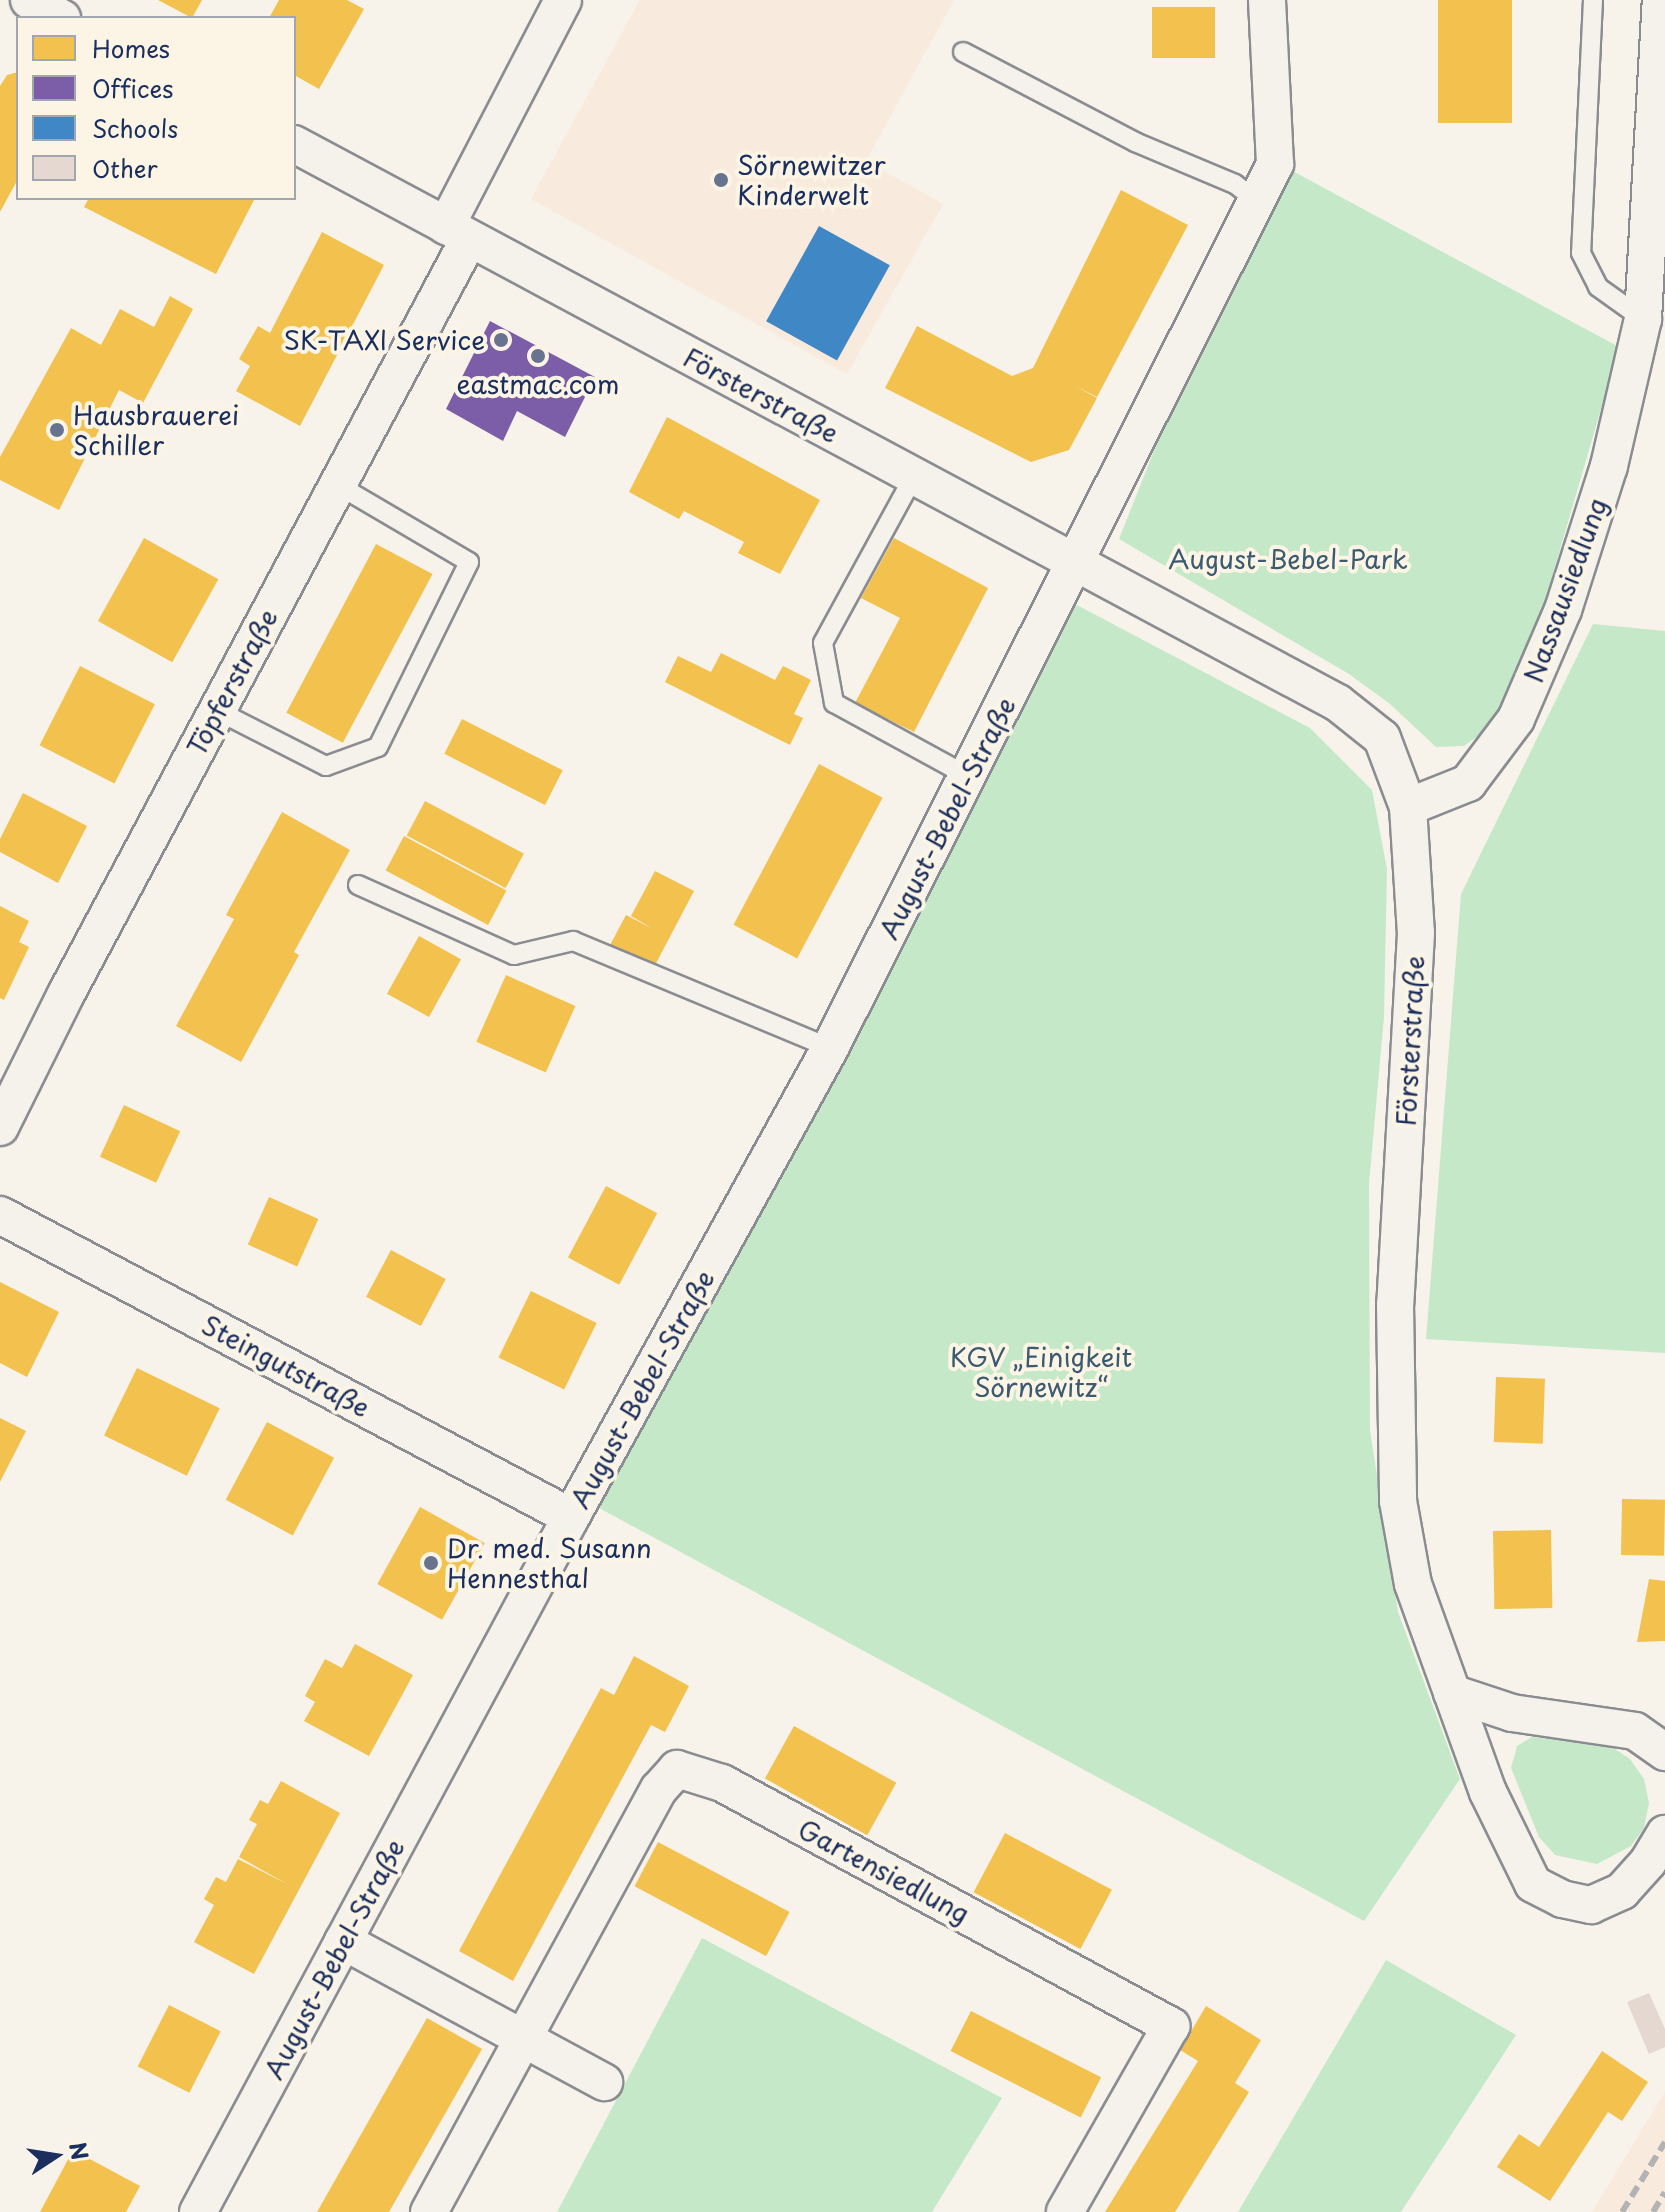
<!DOCTYPE html>
<html>
<head>
<meta charset="utf-8">
<style>
  body { margin:0 }
  #map { position:relative; width:1665px; height:2212px; overflow:hidden; background:#f7f3ea; font-family:"Playpen Sans",sans-serif }
  div>[style] { position:absolute }
  .built>* { inset:0; background:#f8eadc }
  .green>* { inset:0; background:#c5e9c8 }
  .homes>* { inset:0; background:#f2c14e; transform-origin:0 0 }
  .offices>* { inset:0; background:#7b5ea7 }
  .schools>* { inset:0; background:#3f88c5; transform-origin:0 0 }
  .building>* { inset:0; background:#e4d8d0 }
  .roads { filter:drop-shadow(2px 0 #8a8c91) drop-shadow(-2px 0 #8a8c91) drop-shadow(0 2px #8a8c91) drop-shadow(0 -2px #8a8c91) }
  .lane>* { height:18px; margin:-9px; padding:0 9px; transform-origin:9px; border-radius:9px; background:#f5f2ec }
  .street>* { height:36px; margin:-18px; padding:0 18px; transform-origin:18px; border-radius:18px; background:#f5f2ec }
  .rail>* { height:6px; margin-top:-3px; transform-origin:0; background:repeating-linear-gradient(90deg,#b2b3b4 0 12px,transparent 0 18px) }
  .dots>* { width:22px; height:22px; translate:-50% -50%; box-sizing:border-box; border:4px solid #fcf5e5; border-radius:50% }
  span { translate:-50% -50%; white-space:nowrap; text-align:center; line-height:1.15; -webkit-text-stroke:8px #fcf5e5; paint-order:stroke }
  .poi-label { font-size:26px; color:#1b2f5e }
  .left { translate:0 -50%; text-align:left }
  .right { translate:-100% -50%; text-align:right }
  .street-label { font-size:26px; color:#1b2f5e }
  .park-label { font-size:26px; color:#3b5b72 }
  .legend { position:absolute; left:16px; top:16px; width:280px; height:184px; box-sizing:border-box; background:#fcf5e5; border:2px solid #a2a6af; margin:0; padding:10px 14px; list-style:none; font-size:24px; color:#1b2f5e }
  .legend li { display:flex; align-items:center; gap:16px; height:40px }
  .legend b { width:40px; border:2px solid #a2a6af }
  .north { position:absolute; left:16px; top:2116px; width:80px; height:80px; -webkit-text-stroke:6px #fcf5e5; paint-order:stroke; rotate:78deg; font-size:22px; font-weight:700; line-height:32px; text-align:center; color:#1b2f5e }
  .north::after { content:''; display:block; margin:auto; width:28px; height:36px; background:#1b2f5e; clip-path:polygon(50% 0,100% 100%,50% 72%,0 100%) }
</style>
</head>
<body>
<div id="map">
  <div class="built">
    <i style="clip-path:polygon(640px 0,954px 0,866px 161px,943px 204px,847px 374px,531px 199px)"></i>
    <i style="clip-path:polygon(1665px 2092px,1665px 2212px,1592px 2212px)"></i>
  </div>
  <div class="green">
    <i style="clip-path:polygon(1289px 169px,1619px 347px,1534px 639px,1492px 726px,1464px 746px,1436px 747px,1390px 704px,1349px 674px,1119px 539px,1169px 413px)"></i>
    <i style="clip-path:polygon(1075px 604px,1310px 728px,1372px 790px,1387px 869px,1384px 1017px,1369px 1184px,1370px 1430px,1398px 1612px,1460px 1779px,1364px 1921px,599px 1508px)"></i>
    <i style="clip-path:polygon(1593px 624px,1665px 631px,1665px 1353px,1426px 1339px,1461px 894px)"></i>
    <i style="clip-path:polygon(1532px 1737px,1609px 1745px,1630px 1759px,1644px 1779px,1649px 1803px,1644px 1828px,1631px 1846px,1597px 1864px,1555px 1855px,1539px 1837px,1511px 1768px,1517px 1746px)"></i>
    <i style="clip-path:polygon(702px 1938px,1002px 2098px,932px 2212px,557px 2212px)"></i>
    <i style="clip-path:polygon(1386px 1960px,1516px 2035px,1401px 2212px,1238px 2212px)"></i>
  </div>
  <div class="homes">
    <i style="clip-path:polygon(158px 0,202px 0,192px 18px)"></i>
    <i style="clip-path:polygon(279px 0,347px 0,364px 9px,319px 89px,294px 75px,294px 18px,269px 18px)"></i>
    <i style="left:1438px;top:0;width:74px;height:123px"></i>
    <i style="left:1215px;top:7px;width:51px;height:63px;rotate:90deg"></i>
    <i style="clip-path:polygon(18px 72px,18px 179px,0 212px,0 86px,7px 75px)"></i>
    <i style="clip-path:polygon(1121px 190px,1188px 225px,1097px 397px,1075px 386px,1097px 398px,1069px 450px,1031px 462px,885px 388px,917px 326px,1012px 376px,1033px 368px)"></i>
    <i style="clip-path:polygon(89px 198px,255px 198px,216px 274px,84px 207px)"></i>
    <i style="clip-path:polygon(322px 232px,384px 265px,300px 426px,236px 391px,250px 366px,239px 359px,258px 326px,270px 333px)"></i>
    <i style="clip-path:polygon(170px 296px,193px 309px,143px 403px,119px 390px,59px 510px,0 480px,0 457px,71px 328px,101px 345px,120px 309px,154px 327px)"></i>
    <i style="clip-path:polygon(667px 417px,820px 500px,780px 574px,738px 553px,744px 542px,684px 511px,679px 519px,629px 492px)"></i>
    <i style="left:144px;top:538px;width:85px;height:95px;rotate:29deg"></i>
    <i style="clip-path:polygon(894px 538px,988px 588px,914px 732px,855px 703px,900px 618px,861px 598px)"></i>
    <i style="left:376px;top:544px;width:64px;height:191px;rotate:28deg"></i>
    <i style="clip-path:polygon(721px 653px,775px 680px,783px 666px,811px 680px,794px 714px,803px 718px,790px 745px,665px 682px,678px 656px,711px 672px)"></i>
    <i style="left:80px;top:666px;width:84px;height:89px;rotate:27deg"></i>
    <i style="left:462px;top:719px;width:113px;height:39px;rotate:27deg"></i>
    <i style="left:819px;top:764px;width:72px;height:182px;rotate:28deg"></i>
    <i style="clip-path:polygon(23px 793px,87px 826px,58px 883px,0 852px,0 839px)"></i>
    <i style="left:425px;top:801px;width:112px;height:39px;rotate:28deg"></i>
    <i style="clip-path:polygon(282px 812px,350px 850px,294px 952px,299px 955px,241px 1062px,176px 1026px,234px 919px,226px 915px)"></i>
    <i style="left:404px;top:836px;width:116px;height:39px;rotate:28deg"></i>
    <i style="clip-path:polygon(655px 871px,694px 891px,653px 969px,609px 947px,626px 915px,653px 929px,631px 916px)"></i>
    <i style="clip-path:polygon(0 906px,29px 921px,19px 942px,29px 947px,4px 1000px,0 998px)"></i>
    <i style="left:419px;top:936px;width:48px;height:66px;rotate:29deg"></i>
    <i style="left:506px;top:975px;width:76px;height:73px;rotate:24deg"></i>
    <i style="left:124px;top:1105px;width:62px;height:57px;rotate:25deg"></i>
    <i style="left:606px;top:1186px;width:58px;height:81px;rotate:28deg"></i>
    <i style="left:269px;top:1197px;width:54px;height:52px;rotate:24deg"></i>
    <i style="left:391px;top:1250px;width:62px;height:53px;rotate:28deg"></i>
    <i style="clip-path:polygon(0 1282px,59px 1312px,27px 1377px,0 1363px)"></i>
    <i style="left:531px;top:1291px;width:73px;height:74px;rotate:26deg"></i>
    <i style="left:137px;top:1368px;width:92px;height:75px;rotate:26deg"></i>
    <i style="left:1496px;top:1377px;width:49px;height:65px;rotate:2deg"></i>
    <i style="clip-path:polygon(0 1418px,26px 1431px,0 1482px)"></i>
    <i style="left:267px;top:1422px;width:76px;height:88px;rotate:28deg"></i>
    <i style="left:1622px;top:1499px;width:43px;height:56px;rotate:1deg"></i>
    <i style="left:420px;top:1507px;width:74px;height:88px;rotate:29deg"></i>
    <i style="left:1551px;top:1530px;width:78px;height:58px;rotate:89deg"></i>
    <i style="clip-path:polygon(1649px 1579px,1665px 1581px,1665px 1641px,1637px 1642px)"></i>
    <i style="clip-path:polygon(355px 1644px,413px 1675px,369px 1756px,304px 1721px,315px 1702px,305px 1696px,325px 1659px,342px 1668px)"></i>
    <i style="clip-path:polygon(634px 1656px,689px 1686px,665px 1732px,651px 1725px,513px 1981px,459px 1951px,601px 1688px,614px 1695px)"></i>
    <i style="left:794px;top:1726px;width:117px;height:60px;rotate:29deg"></i>
    <i style="clip-path:polygon(281px 1781px,340px 1813px,254px 1974px,194px 1942px,214px 1905px,204px 1899px,216px 1877px,226px 1882px,238px 1859px,289px 1885px,239px 1857px,257px 1824px,249px 1820px,260px 1800px,268px 1804px)"></i>
    <i style="left:1005px;top:1833px;width:121px;height:67px;rotate:28deg"></i>
    <i style="left:658px;top:1842px;width:149px;height:50px;rotate:28deg"></i>
    <i style="left:169px;top:2005px;width:58px;height:69px;rotate:27deg"></i>
    <i style="clip-path:polygon(1206px 2006px,1261px 2040px,1235px 2083px,1249px 2092px,1175px 2212px,1105px 2212px,1198px 2061px,1180px 2050px)"></i>
    <i style="left:971px;top:2011px;width:146px;height:45px;rotate:27deg"></i>
    <i style="clip-path:polygon(427px 2018px,482px 2049px,389px 2212px,317px 2212px)"></i>
    <i style="clip-path:polygon(1602px 2051px,1648px 2082px,1622px 2121px,1608px 2112px,1550px 2201px,1497px 2167px,1519px 2134px,1539px 2147px)"></i>
    <i style="clip-path:polygon(73px 2150px,140px 2186px,126px 2212px,40px 2212px)"></i>
  </div>
  <div class="offices">
    <i style="clip-path:polygon(490px 321px,595px 377px,565px 437px,517px 411px,503px 441px,446px 409px)"></i>
  </div>
  <div class="schools">
    <i style="left:819px;top:226px;width:81px;height:109px;rotate:29deg"></i>
  </div>
  <div class="building">
    <i style="clip-path:polygon(1649px 1993px,1665px 2029px,1665px 2047px,1649px 2054px,1627px 2002px)"></i>
  </div>
  <div class="roads">
    <div class="lane">
      <i style="left:1593px;top:0;width:253px;rotate:92.7deg"></i>
      <i style="left:1581px;top:253px;width:38px;rotate:63deg"></i>
      <i style="left:1598px;top:287px;width:55px;rotate:35.4deg"></i>
      <i style="left:963px;top:52px;width:194px;rotate:27.6deg"></i>
      <i style="left:1135px;top:142px;width:108px;rotate:22.8deg"></i>
      <i style="left:1235px;top:184px;width:28px;rotate:38deg"></i>
      <i style="left:914px;top:476px;width:190px;rotate:118.6deg"></i>
      <i style="left:823px;top:643px;width:61px;rotate:79.6deg"></i>
      <i style="left:834px;top:703px;width:153px;rotate:28.6deg"></i>
      <i style="left:218px;top:711px;width:121px;rotate:27deg"></i>
      <i style="left:326px;top:766px;width:55px;rotate:-20.1deg"></i>
      <i style="left:378px;top:747px;width:206px;rotate:-63.8deg"></i>
      <i style="left:469px;top:562px;width:154px;rotate:-149.6deg"></i>
      <i style="left:358px;top:885px;width:171px;rotate:24.2deg"></i>
      <i style="left:514px;top:955px;width:61px;rotate:-13.3deg"></i>
      <i style="left:573px;top:941px;width:278px;rotate:22.6deg"></i>
    </div>
    <div class="street">
      <i style="left:29px;top:0;width:38px;rotate:29deg"></i>
      <i style="left:294px;top:144px;width:1184px;rotate:28.17deg"></i>
      <i style="left:1338px;top:703px;width:56px;rotate:38.5deg"></i>
      <i style="left:1382px;top:738px;width:74px;rotate:69.4deg"></i>
      <i style="left:1408px;top:807px;width:126px;rotate:86.4deg"></i>
      <i style="left:1416px;top:933px;width:372px;rotate:93.2deg"></i>
      <i style="left:1395px;top:1304px;width:197px;rotate:89.1deg"></i>
      <i style="left:1398px;top:1501px;width:84px;rotate:79.8deg"></i>
      <i style="left:1413px;top:1584px;width:221px;rotate:70.2deg"></i>
      <i style="left:1488px;top:1792px;width:102px;rotate:63.9deg"></i>
      <i style="left:1533px;top:1884px;width:33px;rotate:27deg"></i>
      <i style="left:1562px;top:1899px;width:30px;rotate:12deg"></i>
      <i style="left:1591px;top:1905px;width:34px;rotate:-24deg"></i>
      <i style="left:1622px;top:1891px;width:39px;rotate:-48deg"></i>
      <i style="left:1648px;top:1862px;width:33px;rotate:-59deg"></i>
      <i style="left:446px;top:226px;width:254px;rotate:-62.6deg"></i>
      <i style="left:1408px;top:807px;width:65px;rotate:-21.8deg"></i>
      <i style="left:1468px;top:783px;width:80px;rotate:-53.1deg"></i>
      <i style="left:1516px;top:719px;width:119px;rotate:-66.7deg"></i>
      <i style="left:1563px;top:610px;width:151px;rotate:-72.3deg"></i>
      <i style="left:1609px;top:466px;width:151px;rotate:-77deg"></i>
      <i style="left:1643px;top:319px;width:320px;rotate:-86.8deg"></i>
      <i style="left:0;top:1127px;width:148px;rotate:-63.6deg"></i>
      <i style="left:66px;top:994px;width:856px;rotate:-61.91deg"></i>
      <i style="left:0;top:1215px;width:646px;rotate:27.87deg"></i>
      <i style="left:1452px;top:1693px;width:63px;rotate:18.4deg"></i>
      <i style="left:1512px;top:1713px;width:124px;rotate:8.3deg"></i>
      <i style="left:1635px;top:1731px;width:37px;rotate:35deg"></i>
      <i style="left:343px;top:1941px;width:297px;rotate:28.4deg"></i>
      <i style="left:198px;top:2212px;width:789px;rotate:-61.78deg"></i>
      <i style="left:571px;top:1517px;width:536px;rotate:-61.09deg"></i>
      <i style="left:830px;top:1048px;width:990px;rotate:-63.28deg"></i>
      <i style="left:1275px;top:164px;width:164px;rotate:-92.8deg"></i>
      <i style="left:429px;top:2212px;width:481px;rotate:-61.5deg"></i>
      <i style="left:659px;top:1789px;width:27px;rotate:-48deg"></i>
      <i style="left:677px;top:1769px;width:47px;rotate:17.3deg"></i>
      <i style="left:722px;top:1783px;width:511px;rotate:28.42deg"></i>
      <i style="left:1171px;top:2026px;width:214px;rotate:119.7deg"></i>
    </div>
  </div>
  <div class="rail">
    <i style="left:1622px;top:2212px;width:82px;rotate:-58.4deg"></i>
    <i style="left:1653px;top:2212px;width:23px;rotate:-59deg"></i>
  </div>
  <div class="dots">
    <i style="left:721px;top:180px;background:#68748f"></i>
    <i style="left:501px;top:340px;background:#68748f"></i>
    <i style="left:538px;top:356px;background:#68748f"></i>
    <i style="left:57px;top:430px;background:#68748f"></i>
    <i style="left:431px;top:1563px;background:#68748f"></i>
  </div>
  <div class="poi-label">
    <span class="left" style="left:737px;top:180px">Sörnewitzer<br>Kinderwelt</span>
    <span class="right" style="left:485px;top:340px">SK-TAXI Service</span>
    <span style="left:538px;top:384px">eastmac.com</span>
    <span class="left" style="left:73px;top:430px">Hausbrauerei<br>Schiller</span>
    <span class="left" style="left:447px;top:1563px">Dr. med. Susann<br>Hennesthal</span>
  </div>
  <div class="street-label">
    <span style="left:761px;top:395px;rotate:28deg">Försterstraße</span>
    <span style="left:1565px;top:590px;rotate:-70deg">Nassausiedlung</span>
    <span style="left:232px;top:682px;rotate:-62deg">Töpferstraße</span>
    <span style="left:947px;top:818px;rotate:-63deg">August-Bebel-Straße</span>
    <span style="left:1410px;top:1041px;rotate:-87deg">Försterstraße</span>
    <span style="left:286px;top:1366px;rotate:28deg">Steingutstraße</span>
    <span style="left:642px;top:1389px;rotate:-61deg">August-Bebel-Straße</span>
    <span style="left:884px;top:1871px;rotate:28deg">Gartensiedlung</span>
    <span style="left:334px;top:1959px;rotate:-62deg">August-Bebel-Straße</span>
  </div>
  <div class="park-label">
    <span style="left:1288px;top:559px">August-Bebel-Park</span>
    <span style="left:1041px;top:1372px">KGV „Einigkeit<br>Sörnewitz“</span>
  </div>
  <ul class="legend">
  <li><b style="height:22px;background:#f2c14e"></b>Homes</li>
  <li><b style="height:22px;background:#7b5ea7"></b>Offices</li>
  <li><b style="height:22px;background:#3f88c5"></b>Schools</li>
  <li><b style="height:22px;background:#e4d8d0"></b>Other</li>
  </ul>
  <div class="north">N</div>
</div>
</body>
</html>
